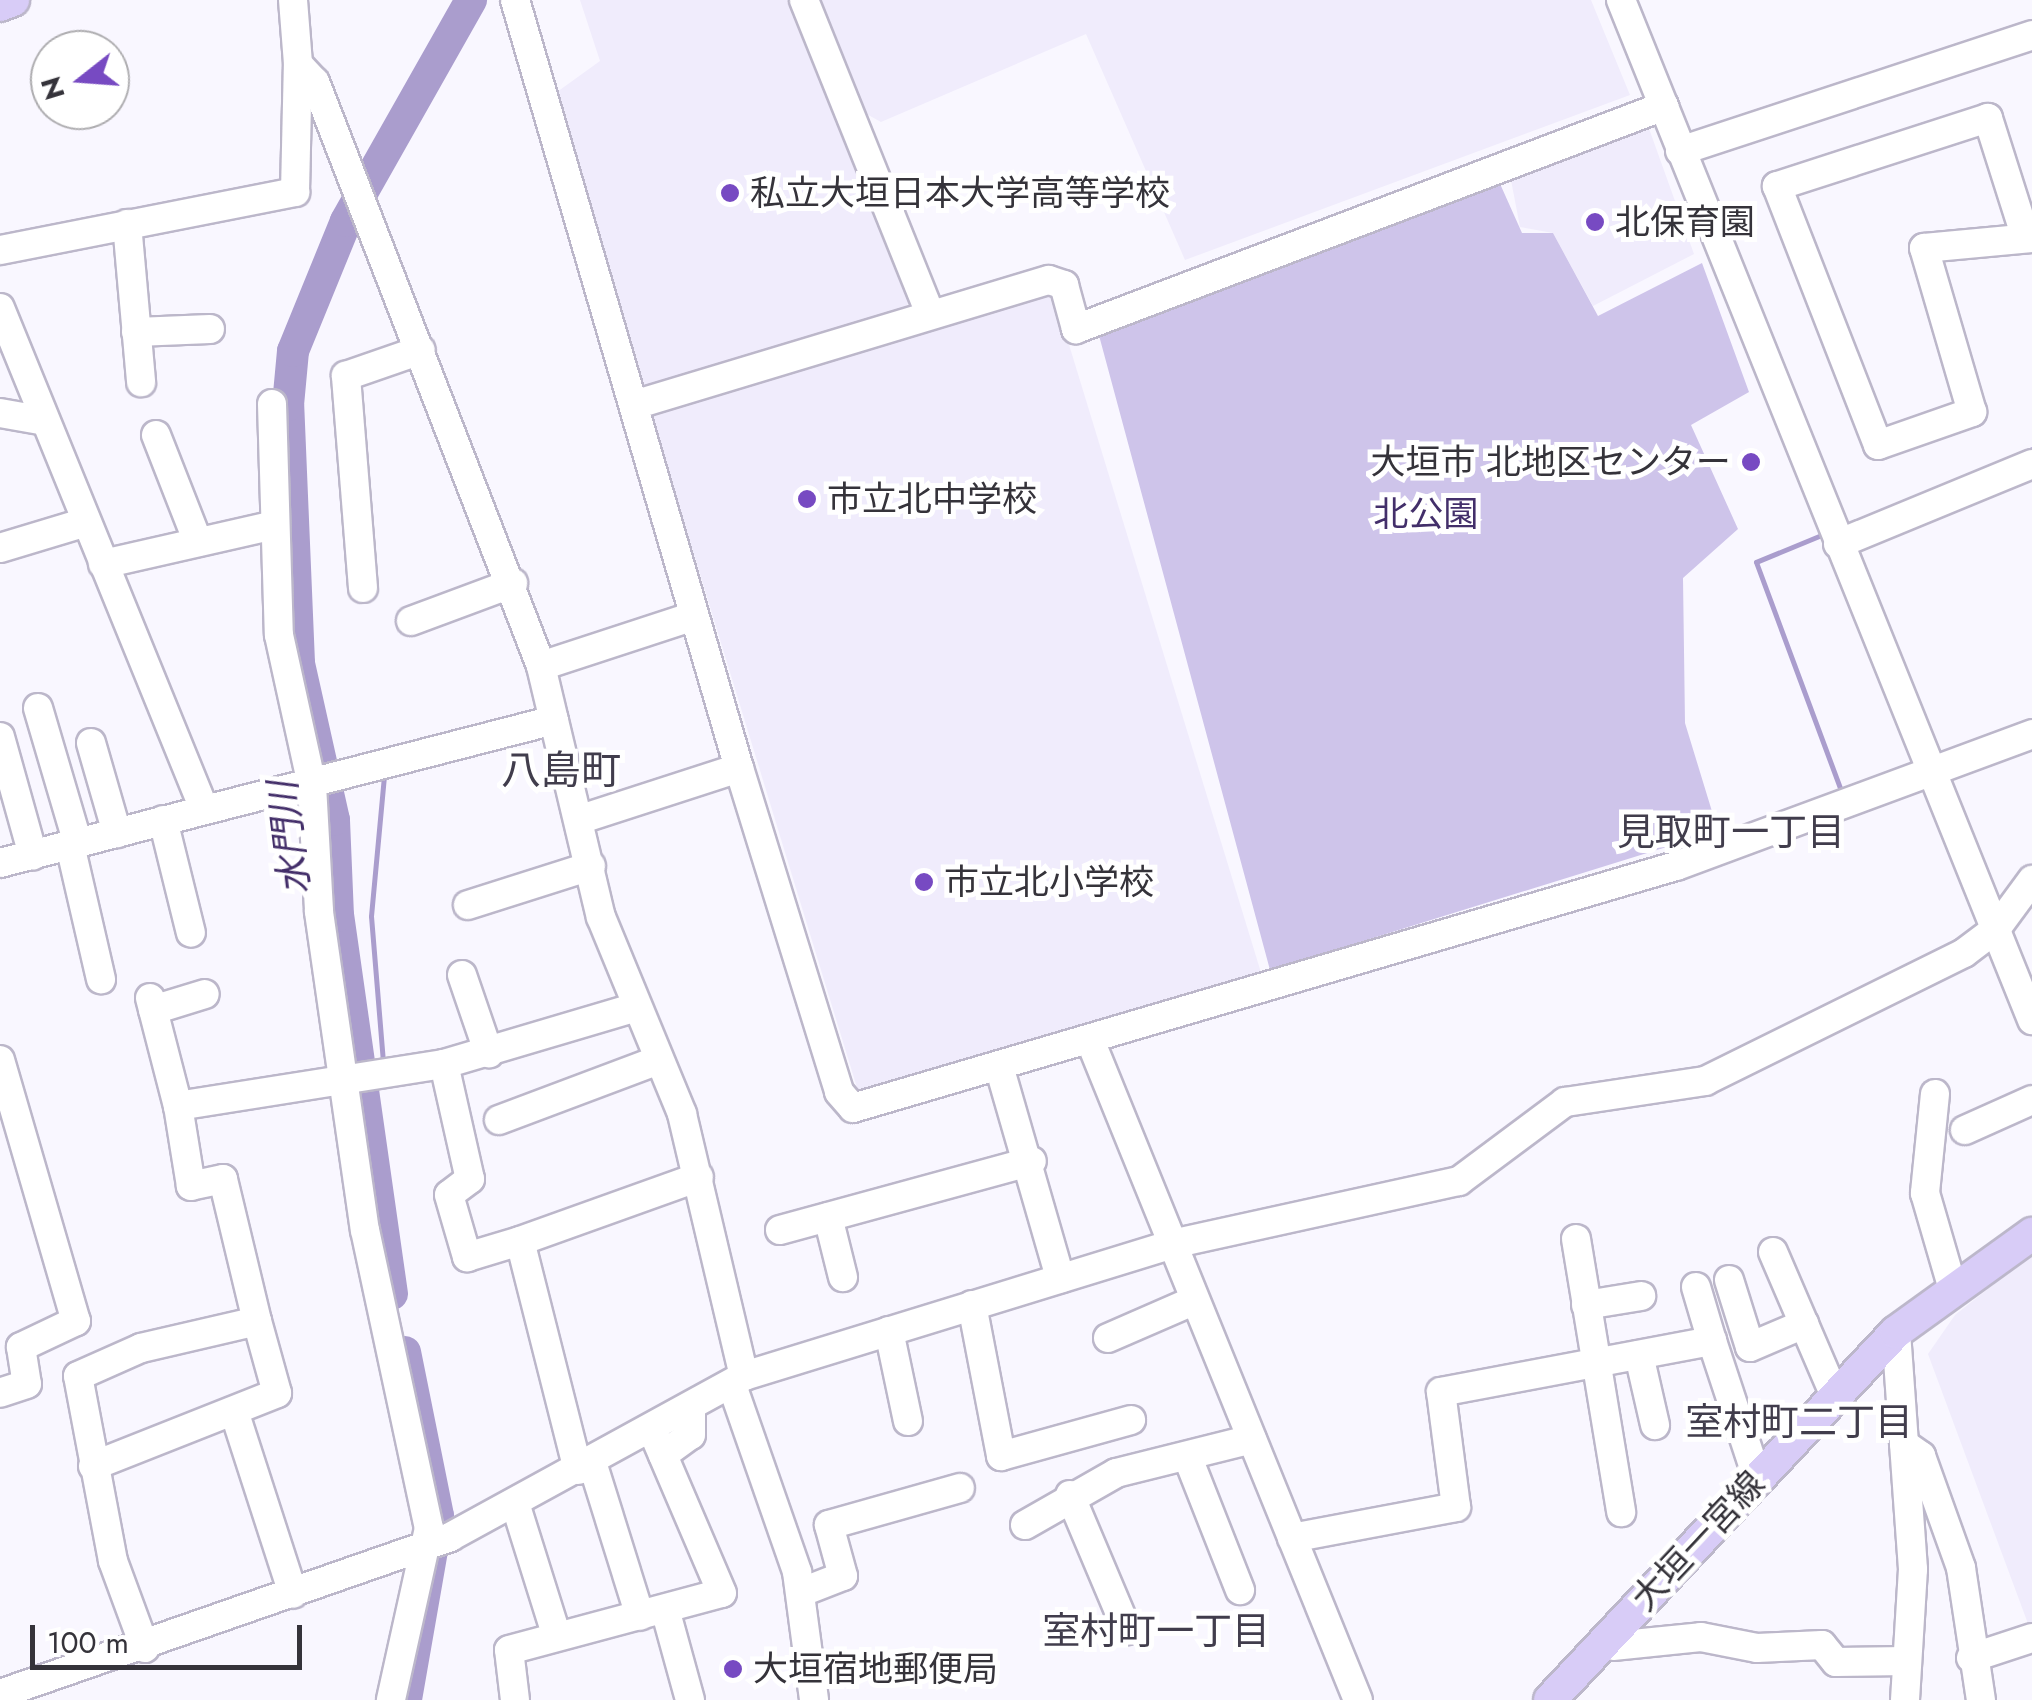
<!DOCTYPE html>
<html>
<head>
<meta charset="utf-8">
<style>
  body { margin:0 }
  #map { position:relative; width:2032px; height:1700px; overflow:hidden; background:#f9f7ff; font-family:Jost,"Noto Sans JP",sans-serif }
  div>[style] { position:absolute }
  .built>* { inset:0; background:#f0ecfc; transform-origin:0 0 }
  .green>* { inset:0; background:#cec4ea }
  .stream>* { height:5px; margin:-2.5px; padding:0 2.5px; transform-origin:2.5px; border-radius:2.5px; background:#aa9dcd }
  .river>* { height:32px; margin:-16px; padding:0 16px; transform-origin:16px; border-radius:16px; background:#aa9dcd }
  .roads { filter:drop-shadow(2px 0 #bcb7ca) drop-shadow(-2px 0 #bcb7ca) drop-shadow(0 2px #bcb7ca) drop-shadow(0 -2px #bcb7ca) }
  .minor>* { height:28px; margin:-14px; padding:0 14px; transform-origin:14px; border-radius:14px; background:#fff }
  .major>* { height:32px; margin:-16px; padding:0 16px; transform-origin:16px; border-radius:16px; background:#d8ccf7 }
  .dots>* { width:28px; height:28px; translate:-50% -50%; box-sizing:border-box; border:5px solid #fff; border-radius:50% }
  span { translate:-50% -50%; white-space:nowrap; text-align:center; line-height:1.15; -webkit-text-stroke:10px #fff; paint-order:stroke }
  .poi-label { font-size:35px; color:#35333a }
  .left { translate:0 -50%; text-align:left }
  .right { translate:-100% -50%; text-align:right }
  .park-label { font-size:35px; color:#432f6a }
  .street-label { font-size:35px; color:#35333a }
  .neighbourhood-label { font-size:38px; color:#413d4c }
  .water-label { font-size:38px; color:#432e69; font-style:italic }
  .quarter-label { font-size:40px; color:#413d4c }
  .north { position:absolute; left:30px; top:30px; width:100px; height:100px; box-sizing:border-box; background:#fff; border:2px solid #aeadb0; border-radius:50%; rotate:253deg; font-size:28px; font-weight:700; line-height:40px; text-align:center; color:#35333a }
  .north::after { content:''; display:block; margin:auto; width:35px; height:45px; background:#774ac2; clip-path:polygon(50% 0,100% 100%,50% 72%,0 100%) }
  .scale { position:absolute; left:30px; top:1625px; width:272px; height:45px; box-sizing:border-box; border:5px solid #35333a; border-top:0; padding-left:12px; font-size:30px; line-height:35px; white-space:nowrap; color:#35333a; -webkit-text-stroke:8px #fff; paint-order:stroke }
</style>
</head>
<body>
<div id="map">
  <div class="built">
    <i style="clip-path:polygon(580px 0,794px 0,914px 293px,906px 307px,645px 391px,557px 92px,600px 61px)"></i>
    <i style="clip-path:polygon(818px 0,1591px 0,1630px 95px,1185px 260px,1086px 34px,881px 122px,863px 112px)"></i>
    <i style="clip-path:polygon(1647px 123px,1694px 254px,1593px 306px,1553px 233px,1520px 227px,1510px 175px)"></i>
    <i style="left:1052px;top:289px;width:714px;height:420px;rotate:73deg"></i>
    <i style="clip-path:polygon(2032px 1254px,2032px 1628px,2030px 1629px,1928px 1354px,1955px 1315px)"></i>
  </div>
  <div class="green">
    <i style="clip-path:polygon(1497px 177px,1522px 233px,1553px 233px,1598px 316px,1702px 263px,1749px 392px,1691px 425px,1738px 529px,1683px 578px,1685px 723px,1718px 831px,1270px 970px,1097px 328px)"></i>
  </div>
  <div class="stream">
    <i style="left:1848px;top:525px;width:199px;rotate:-22.4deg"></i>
    <i style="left:1819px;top:536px;width:68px;rotate:157.6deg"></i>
    <i style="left:1756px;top:562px;width:241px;rotate:69.6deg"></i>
    <i style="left:383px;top:1062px;width:146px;rotate:-94.7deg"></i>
    <i style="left:371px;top:916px;width:141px;rotate:-84.7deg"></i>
    <i style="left:367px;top:1101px;width:17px;rotate:-54deg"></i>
  </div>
  <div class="river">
    <i style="left:392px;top:1294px;width:382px;rotate:-98.1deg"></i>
    <i style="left:338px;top:916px;width:96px;rotate:-92.4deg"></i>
    <i style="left:334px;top:820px;width:161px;rotate:-102.6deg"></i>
    <i style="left:299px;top:663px;width:258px;rotate:-92.4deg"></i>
    <i style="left:288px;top:405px;width:54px;rotate:-84.7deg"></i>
    <i style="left:293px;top:351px;width:140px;rotate:-67.8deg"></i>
    <i style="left:346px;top:221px;width:254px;rotate:-60.5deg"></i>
    <i style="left:405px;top:1352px;width:167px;rotate:78.6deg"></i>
    <i style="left:438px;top:1516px;width:187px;rotate:99.9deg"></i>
  </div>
  <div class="roads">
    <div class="minor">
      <i style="left:293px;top:0;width:64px;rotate:85.5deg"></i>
      <i style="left:298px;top:64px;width:25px;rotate:47deg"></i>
      <i style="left:315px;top:82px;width:626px;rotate:68.84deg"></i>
      <i style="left:541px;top:666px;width:258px;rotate:76.6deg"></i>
      <i style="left:601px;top:917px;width:213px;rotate:67.6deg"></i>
      <i style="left:682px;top:1114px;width:269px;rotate:76.7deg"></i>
      <i style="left:515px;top:0;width:800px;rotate:73.74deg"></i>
      <i style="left:739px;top:768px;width:339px;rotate:72.8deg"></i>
      <i style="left:839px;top:1092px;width:21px;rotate:49deg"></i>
      <i style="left:853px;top:1108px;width:858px;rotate:-16.39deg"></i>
      <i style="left:1676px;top:866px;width:380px;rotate:-20.3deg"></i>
      <i style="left:804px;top:0;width:333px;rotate:68.1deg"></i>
      <i style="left:1621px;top:0;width:1100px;rotate:68.05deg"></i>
      <i style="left:1680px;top:151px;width:371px;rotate:-18.2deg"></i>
      <i style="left:127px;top:224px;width:159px;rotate:84.9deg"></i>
      <i style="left:2026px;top:238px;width:126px;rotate:-107.6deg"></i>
      <i style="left:1988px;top:118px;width:222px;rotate:162.1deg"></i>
      <i style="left:1777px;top:186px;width:278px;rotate:68.7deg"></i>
      <i style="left:1878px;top:445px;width:100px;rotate:-19.3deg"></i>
      <i style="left:1972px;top:412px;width:171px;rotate:-106.3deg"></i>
      <i style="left:1924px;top:248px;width:108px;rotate:-5.3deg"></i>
      <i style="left:0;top:250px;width:301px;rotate:-11.1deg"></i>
      <i style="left:295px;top:192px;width:128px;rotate:-88.7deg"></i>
      <i style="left:0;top:308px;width:541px;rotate:67.84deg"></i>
      <i style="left:136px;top:332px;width:74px;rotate:-2.3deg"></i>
      <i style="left:272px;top:404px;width:231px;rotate:88.3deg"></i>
      <i style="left:279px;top:635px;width:154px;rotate:77.6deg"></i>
      <i style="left:312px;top:785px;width:127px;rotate:86.8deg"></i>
      <i style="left:319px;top:912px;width:321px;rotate:81.8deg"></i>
      <i style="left:365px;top:1230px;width:305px;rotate:77.9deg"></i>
      <i style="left:429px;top:1528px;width:176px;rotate:102.5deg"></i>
      <i style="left:634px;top:405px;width:433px;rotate:-16.8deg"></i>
      <i style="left:1049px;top:280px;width:16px;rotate:18deg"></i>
      <i style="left:1064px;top:285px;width:46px;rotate:74.7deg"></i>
      <i style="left:1076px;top:329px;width:629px;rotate:-20.77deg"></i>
      <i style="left:0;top:413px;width:46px;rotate:10.1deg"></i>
      <i style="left:156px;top:435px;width:115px;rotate:68.6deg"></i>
      <i style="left:1838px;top:544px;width:210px;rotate:-22.4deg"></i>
      <i style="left:0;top:548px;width:90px;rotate:-16.8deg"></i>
      <i style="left:103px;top:564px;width:175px;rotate:-12.8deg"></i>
      <i style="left:363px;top:588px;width:213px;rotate:-94.6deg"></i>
      <i style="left:346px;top:376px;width:79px;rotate:-19.1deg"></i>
      <i style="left:411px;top:621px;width:109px;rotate:-20.4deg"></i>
      <i style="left:541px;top:666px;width:161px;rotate:-18.1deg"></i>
      <i style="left:38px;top:708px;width:142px;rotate:73.6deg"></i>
      <i style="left:0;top:737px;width:123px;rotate:74.4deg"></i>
      <i style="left:91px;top:743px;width:94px;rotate:73.9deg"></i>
      <i style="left:581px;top:819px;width:166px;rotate:-17.9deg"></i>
      <i style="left:163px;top:820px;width:116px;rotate:76.1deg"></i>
      <i style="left:70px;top:845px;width:138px;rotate:77deg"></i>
      <i style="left:0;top:863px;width:572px;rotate:-14.47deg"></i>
      <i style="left:468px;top:905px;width:129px;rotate:-17.6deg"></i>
      <i style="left:462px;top:975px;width:83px;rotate:71.1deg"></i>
      <i style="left:150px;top:998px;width:112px;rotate:75.5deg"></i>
      <i style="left:153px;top:1010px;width:54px;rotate:-17.1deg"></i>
      <i style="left:1090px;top:1040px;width:712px;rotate:67.9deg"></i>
      <i style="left:0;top:1060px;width:272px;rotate:73.8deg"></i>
      <i style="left:76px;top:1321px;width:61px;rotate:154.7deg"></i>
      <i style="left:21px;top:1347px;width:37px;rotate:81deg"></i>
      <i style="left:27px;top:1384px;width:28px;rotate:162deg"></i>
      <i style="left:444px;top:1064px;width:118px;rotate:77.3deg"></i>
      <i style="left:470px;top:1179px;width:26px;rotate:143deg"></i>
      <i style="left:449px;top:1195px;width:65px;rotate:73.8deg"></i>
      <i style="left:467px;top:1257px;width:55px;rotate:-16.8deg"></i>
      <i style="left:999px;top:1066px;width:221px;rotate:73.9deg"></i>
      <i style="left:1935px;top:1094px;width:100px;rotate:95.8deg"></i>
      <i style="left:1925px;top:1193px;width:97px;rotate:73.8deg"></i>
      <i style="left:499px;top:1120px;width:171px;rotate:-20.6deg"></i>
      <i style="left:1965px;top:1130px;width:73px;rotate:-24.1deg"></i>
      <i style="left:828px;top:1217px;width:62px;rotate:76deg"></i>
      <i style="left:780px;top:1230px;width:261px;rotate:-15.3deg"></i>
      <i style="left:1576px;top:1239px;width:277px;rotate:80.6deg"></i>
      <i style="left:1773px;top:1252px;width:157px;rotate:66.7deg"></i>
      <i style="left:1729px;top:1280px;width:70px;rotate:72.6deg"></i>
      <i style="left:1750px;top:1347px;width:59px;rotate:-23.1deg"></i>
      <i style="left:1696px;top:1287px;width:56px;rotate:73.5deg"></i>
      <i style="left:972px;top:1305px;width:154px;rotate:79.1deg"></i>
      <i style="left:1001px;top:1456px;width:135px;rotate:-15.5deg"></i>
      <i style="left:1586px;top:1305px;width:56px;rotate:-9.3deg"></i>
      <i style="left:889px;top:1331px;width:92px;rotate:78.1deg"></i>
      <i style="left:1896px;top:1332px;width:238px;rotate:85.9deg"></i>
      <i style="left:1913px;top:1569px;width:131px;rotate:93.5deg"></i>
      <i style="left:1108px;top:1338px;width:93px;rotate:-23.5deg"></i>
      <i style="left:1639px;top:1355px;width:72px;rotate:77.1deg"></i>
      <i style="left:732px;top:1385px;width:198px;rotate:70.8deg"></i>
      <i style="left:797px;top:1572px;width:129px;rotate:82.4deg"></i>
      <i style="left:234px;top:1411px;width:192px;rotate:72.1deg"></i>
      <i style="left:1904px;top:1444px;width:21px;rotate:35deg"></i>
      <i style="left:1921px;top:1456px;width:119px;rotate:70.3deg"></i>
      <i style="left:1961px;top:1568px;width:134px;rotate:81.4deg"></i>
      <i style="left:663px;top:1455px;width:34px;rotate:-36deg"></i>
      <i style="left:691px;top:1435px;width:25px;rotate:-90deg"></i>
      <i style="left:1188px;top:1458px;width:142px;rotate:68.5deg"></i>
      <i style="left:592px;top:1462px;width:161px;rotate:72.7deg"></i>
      <i style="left:93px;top:1466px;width:198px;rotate:-21.6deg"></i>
      <i style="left:277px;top:1393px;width:75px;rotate:-105.5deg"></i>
      <i style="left:578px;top:1470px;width:236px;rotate:-104.2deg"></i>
      <i style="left:520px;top:1241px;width:190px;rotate:-19.7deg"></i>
      <i style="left:1070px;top:1495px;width:147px;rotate:67.1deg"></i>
      <i style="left:515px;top:1503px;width:137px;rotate:72.6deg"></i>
      <i style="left:1025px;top:1525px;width:105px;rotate:-29.7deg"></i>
      <i style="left:1116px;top:1473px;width:140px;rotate:-14deg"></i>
      <i style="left:1292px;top:1538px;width:167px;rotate:-10.7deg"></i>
      <i style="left:1456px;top:1507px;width:116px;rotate:-97.4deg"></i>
      <i style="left:1441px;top:1392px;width:276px;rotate:-10.7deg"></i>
      <i style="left:1712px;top:1341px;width:143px;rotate:71.7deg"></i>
      <i style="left:802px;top:1592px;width:44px;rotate:-21.3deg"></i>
      <i style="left:843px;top:1576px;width:53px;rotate:-105.4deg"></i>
      <i style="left:829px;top:1525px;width:136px;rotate:-15.8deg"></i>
      <i style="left:665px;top:1609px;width:94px;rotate:74.6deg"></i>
      <i style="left:1613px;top:1646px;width:88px;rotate:-5.8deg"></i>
      <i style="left:1701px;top:1637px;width:57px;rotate:11.1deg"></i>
      <i style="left:1757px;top:1648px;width:65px;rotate:-2.6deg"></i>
      <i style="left:1822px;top:1645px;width:22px;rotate:51deg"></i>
      <i style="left:1836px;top:1662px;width:70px;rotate:-0.8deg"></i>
      <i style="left:145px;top:1648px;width:93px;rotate:-110.2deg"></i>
      <i style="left:113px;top:1561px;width:188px;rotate:-100.7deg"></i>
      <i style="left:78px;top:1376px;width:69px;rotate:-24deg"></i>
      <i style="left:141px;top:1348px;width:119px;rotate:-13.1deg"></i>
      <i style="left:257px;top:1321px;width:146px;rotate:-103.5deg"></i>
      <i style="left:223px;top:1179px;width:33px;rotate:168deg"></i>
      <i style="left:191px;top:1186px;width:81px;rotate:-99.2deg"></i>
      <i style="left:178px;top:1106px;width:269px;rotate:-9deg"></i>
      <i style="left:444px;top:1064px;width:200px;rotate:-16.5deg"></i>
      <i style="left:1971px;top:1658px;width:64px;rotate:-18.2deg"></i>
      <i style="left:0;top:1694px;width:477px;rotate:-19.2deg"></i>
      <i style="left:450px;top:1537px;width:335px;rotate:-28.7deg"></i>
      <i style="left:744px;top:1376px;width:448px;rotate:-17.1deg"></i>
      <i style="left:1172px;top:1244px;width:294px;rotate:-12.4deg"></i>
      <i style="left:1459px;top:1181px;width:132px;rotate:-36.7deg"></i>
      <i style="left:1565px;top:1102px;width:142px;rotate:-8.5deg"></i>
      <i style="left:1705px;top:1081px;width:289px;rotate:-26.3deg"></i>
      <i style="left:1964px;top:953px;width:40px;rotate:-37deg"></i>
      <i style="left:1996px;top:929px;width:61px;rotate:-53.7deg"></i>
      <i style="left:515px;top:1700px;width:50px;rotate:-96.8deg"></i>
      <i style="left:509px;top:1650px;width:220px;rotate:-15deg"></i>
      <i style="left:722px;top:1593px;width:177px;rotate:-113.2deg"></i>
    </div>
    <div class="major">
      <i style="left:0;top:5px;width:14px;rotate:-21deg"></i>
      <i style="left:1550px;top:1700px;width:505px;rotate:-46.76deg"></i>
      <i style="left:1896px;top:1332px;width:168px;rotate:-35.8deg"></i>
    </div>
  </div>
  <div class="dots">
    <i style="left:730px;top:193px;background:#774ac2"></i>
    <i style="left:1595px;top:222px;background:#774ac2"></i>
    <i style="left:1751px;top:462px;background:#774ac2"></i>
    <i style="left:807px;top:499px;background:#774ac2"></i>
    <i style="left:924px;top:882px;background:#774ac2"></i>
    <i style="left:733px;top:1669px;background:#774ac2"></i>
  </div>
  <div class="poi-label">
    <span class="left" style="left:750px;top:193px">私立大垣日本大学高等学校</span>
    <span class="left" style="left:1615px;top:222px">北保育園</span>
    <span class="right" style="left:1731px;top:462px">大垣市 北地区センター</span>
    <span class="left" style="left:827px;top:499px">市立北中学校</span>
    <span class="left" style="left:944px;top:882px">市立北小学校</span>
    <span class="left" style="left:753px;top:1669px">大垣宿地郵便局</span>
  </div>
  <div class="park-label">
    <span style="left:1426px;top:514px">北公園</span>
  </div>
  <div class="street-label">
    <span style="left:1698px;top:1541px;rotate:-47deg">大垣一宮線</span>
  </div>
  <div class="neighbourhood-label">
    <span style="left:1731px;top:832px">見取町一丁目</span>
    <span style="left:1799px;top:1422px">室村町二丁目</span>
    <span style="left:1156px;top:1631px">室村町一丁目</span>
  </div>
  <div class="water-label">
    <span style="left:289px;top:838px;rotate:-97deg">水門川</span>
  </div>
  <div class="quarter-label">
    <span style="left:561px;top:770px">八島町</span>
  </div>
  <div class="north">N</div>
  <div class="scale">100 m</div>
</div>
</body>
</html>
